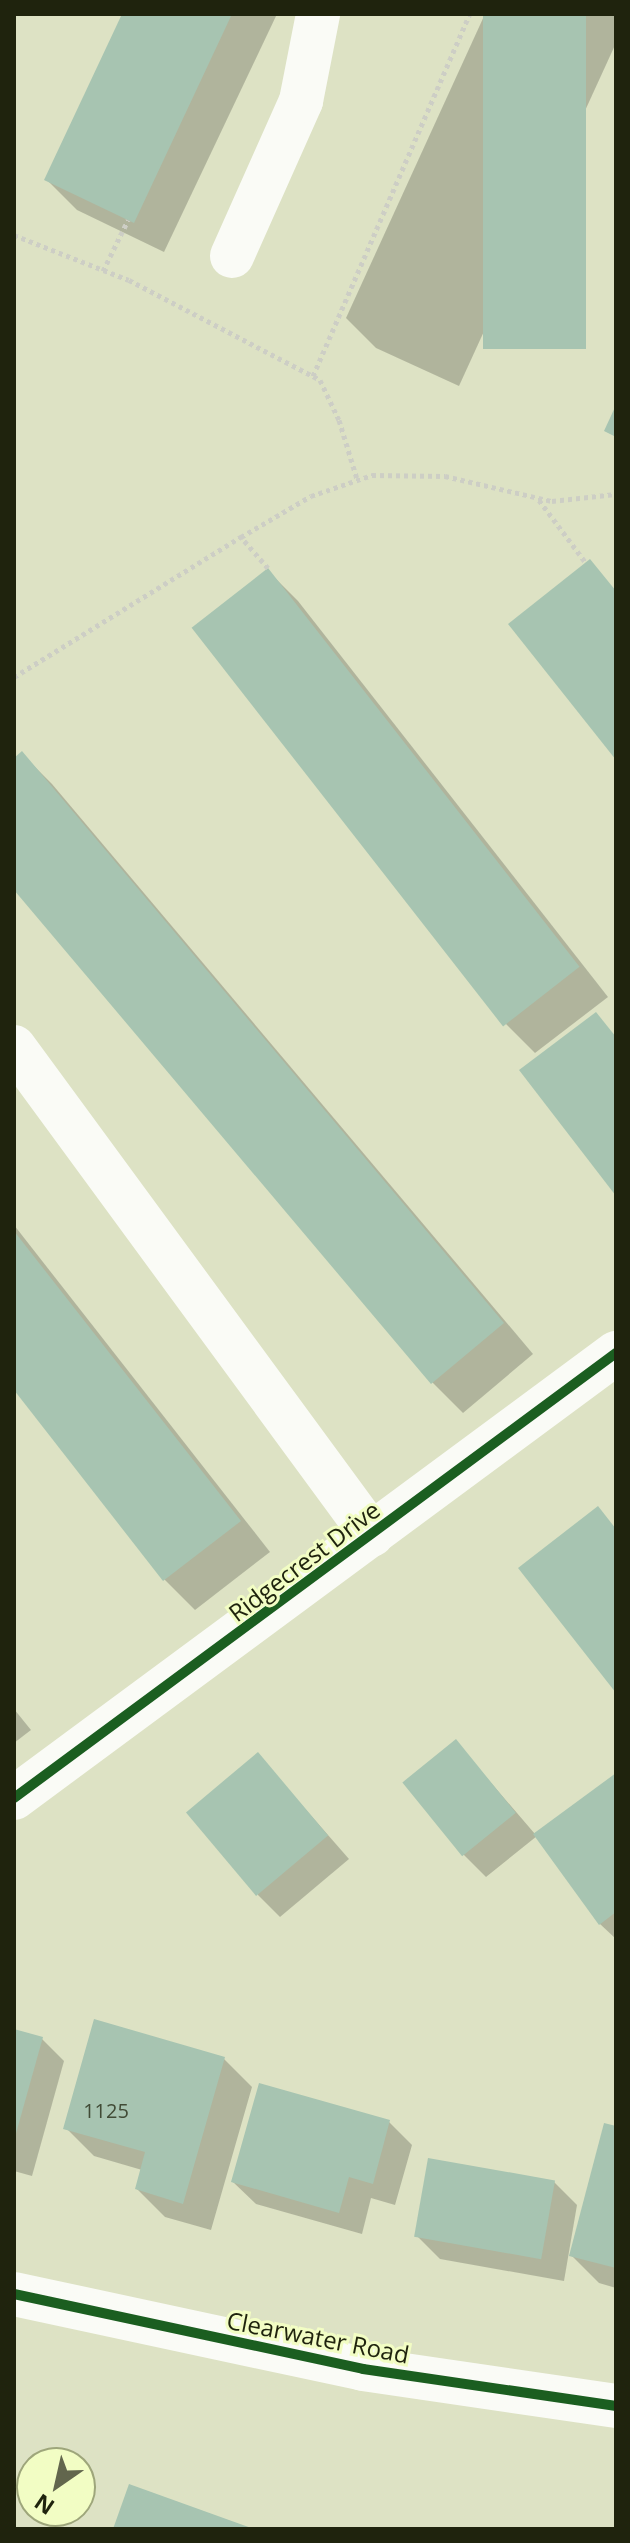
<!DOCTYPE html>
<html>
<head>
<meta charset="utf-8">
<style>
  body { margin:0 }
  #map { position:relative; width:630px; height:2543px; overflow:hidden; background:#dde2c4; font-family:"Open Sans",sans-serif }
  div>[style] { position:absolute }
  .shadow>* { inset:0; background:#0003 }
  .building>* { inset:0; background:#a7c4b1; transform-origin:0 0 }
  .path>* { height:5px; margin-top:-2.5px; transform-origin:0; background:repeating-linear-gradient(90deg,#cdcec5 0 4px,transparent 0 8px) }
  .minor>* { height:44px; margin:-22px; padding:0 22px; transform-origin:22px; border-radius:22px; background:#fafbf6 }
  .cycleway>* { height:10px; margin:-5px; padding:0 5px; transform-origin:5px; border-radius:5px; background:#1b5e20 }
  span { translate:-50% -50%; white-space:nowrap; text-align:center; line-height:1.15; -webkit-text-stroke:6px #f2fdc4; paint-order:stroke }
  .number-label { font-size:20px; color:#414b36 }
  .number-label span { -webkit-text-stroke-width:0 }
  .street-label { font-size:24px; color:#1f230d }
  .frame { position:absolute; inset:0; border:16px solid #1f230d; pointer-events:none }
  .north { position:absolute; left:16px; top:2447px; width:80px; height:80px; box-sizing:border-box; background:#f2fdc4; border:2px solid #9ea67b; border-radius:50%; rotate:214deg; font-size:22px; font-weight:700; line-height:32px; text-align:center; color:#1f230d }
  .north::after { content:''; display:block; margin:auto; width:28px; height:36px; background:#62664d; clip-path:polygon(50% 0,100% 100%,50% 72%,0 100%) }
</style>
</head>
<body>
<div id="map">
  <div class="shadow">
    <i style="clip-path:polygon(125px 14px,277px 14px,164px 252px,77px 210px,47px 180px)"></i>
    <i style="clip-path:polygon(485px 14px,616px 14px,616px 43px,459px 386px,376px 348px,346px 318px)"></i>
    <i style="clip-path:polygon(268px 571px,298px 601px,608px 997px,535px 1053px,505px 1023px)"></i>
    <i style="clip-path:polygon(22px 754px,52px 784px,533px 1354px,463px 1413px,433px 1383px,14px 886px,14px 761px)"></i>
    <i style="clip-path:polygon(14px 1225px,270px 1552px,195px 1610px,165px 1580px,14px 1387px)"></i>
    <i style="clip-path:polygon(14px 1709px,31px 1730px,14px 1743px)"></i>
    <i style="clip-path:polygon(456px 1742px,535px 1834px,616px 1776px,616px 1939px,600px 1924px,537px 1836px,486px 1877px,464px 1855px,405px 1782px)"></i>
    <i style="clip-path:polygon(258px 1755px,349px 1859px,280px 1917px,258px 1895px)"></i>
    <i style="clip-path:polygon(14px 2031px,42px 2039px,64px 2061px,32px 2176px,14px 2171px)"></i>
    <i style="clip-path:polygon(224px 2059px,252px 2087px,211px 2230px,165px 2217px,137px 2189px,142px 2170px,94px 2156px,66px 2128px)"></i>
    <i style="clip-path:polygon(389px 2122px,412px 2145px,395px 2205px,371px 2198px,362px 2234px,256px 2204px,233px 2182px)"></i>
    <i style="clip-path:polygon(616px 2128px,616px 2288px,599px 2283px,571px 2255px)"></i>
    <i style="clip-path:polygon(554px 2182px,577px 2205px,564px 2281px,440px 2259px,417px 2236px)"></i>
  </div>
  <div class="building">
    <i style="clip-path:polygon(122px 14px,232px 14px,134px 223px,44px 180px)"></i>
    <i style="left:483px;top:14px;width:103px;height:335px"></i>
    <i style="clip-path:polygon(616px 405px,616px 437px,604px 431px)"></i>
    <i style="clip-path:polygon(590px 559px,616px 591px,616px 760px,508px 624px)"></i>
    <i style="left:268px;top:568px;width:506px;height:97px;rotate:52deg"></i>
    <i style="clip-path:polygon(22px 751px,504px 1323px,431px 1384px,14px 890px,14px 758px)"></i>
    <i style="clip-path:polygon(596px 1012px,616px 1037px,616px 1196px,519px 1070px)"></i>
    <i style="clip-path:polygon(14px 1231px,241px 1521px,163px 1581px,14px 1390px)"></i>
    <i style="clip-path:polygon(598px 1506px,616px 1529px,616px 1693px,518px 1568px)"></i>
    <i style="left:456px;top:1739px;width:95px;height:69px;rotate:51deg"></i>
    <i style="left:258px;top:1752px;width:109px;height:94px;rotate:50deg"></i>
    <i style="clip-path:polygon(616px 1773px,616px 1912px,599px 1925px,533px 1834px)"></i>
    <i style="clip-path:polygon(94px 2019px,225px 2057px,183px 2204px,135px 2189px,145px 2152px,63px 2129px)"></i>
    <i style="clip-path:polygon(14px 2029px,43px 2037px,15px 2137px,14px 2136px)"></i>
    <i style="clip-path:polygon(259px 2083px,390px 2120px,373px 2184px,349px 2177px,339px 2213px,231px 2182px)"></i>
    <i style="clip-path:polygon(604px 2123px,616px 2126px,616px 2268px,569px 2256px)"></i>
    <i style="left:428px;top:2158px;width:129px;height:80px;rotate:10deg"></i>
    <i style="clip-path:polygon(129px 2484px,254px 2529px,113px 2529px)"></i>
  </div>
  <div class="path">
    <i style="left:14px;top:235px;width:123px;rotate:21.4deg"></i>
    <i style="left:129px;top:280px;width:216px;rotate:27.6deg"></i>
    <i style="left:320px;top:380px;width:44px;rotate:64.6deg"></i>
    <i style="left:339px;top:420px;width:62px;rotate:73deg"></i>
    <i style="left:103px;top:271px;width:57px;rotate:-63.9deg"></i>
    <i style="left:313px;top:376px;width:395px;rotate:-66.6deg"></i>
    <i style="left:539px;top:500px;width:79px;rotate:53.3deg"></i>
    <i style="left:268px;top:568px;width:41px;rotate:-131.1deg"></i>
    <i style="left:241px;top:537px;width:81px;rotate:-30.4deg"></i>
    <i style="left:311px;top:496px;width:65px;rotate:-19deg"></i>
    <i style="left:372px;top:475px;width:73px;rotate:0.8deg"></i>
    <i style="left:445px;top:476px;width:110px;rotate:13.2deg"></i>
    <i style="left:552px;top:501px;width:64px;rotate:-6.2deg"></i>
    <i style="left:14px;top:677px;width:267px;rotate:-31.7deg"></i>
  </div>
  <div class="minor">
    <i style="left:232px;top:256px;width:170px;rotate:-66deg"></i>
    <i style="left:301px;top:101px;width:89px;rotate:-78.9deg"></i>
    <i style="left:14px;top:1047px;width:605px;rotate:53.74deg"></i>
    <i style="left:14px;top:1798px;width:749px;rotate:-36.47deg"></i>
    <i style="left:14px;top:2294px;width:357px;rotate:12.1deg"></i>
    <i style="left:363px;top:2369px;width:256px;rotate:8.3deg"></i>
  </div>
  <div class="cycleway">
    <i style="left:14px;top:1798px;width:749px;rotate:-36.47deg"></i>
    <i style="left:14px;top:2294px;width:357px;rotate:12.1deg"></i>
    <i style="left:363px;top:2369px;width:256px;rotate:8.3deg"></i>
  </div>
  <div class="number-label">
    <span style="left:106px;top:2110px">1125</span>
  </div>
  <div class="street-label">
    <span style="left:304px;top:1561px;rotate:-37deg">Ridgecrest Drive</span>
    <span style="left:318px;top:2337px;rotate:11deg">Clearwater Road</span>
  </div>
  <div class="frame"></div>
  <div class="north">N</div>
</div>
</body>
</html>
